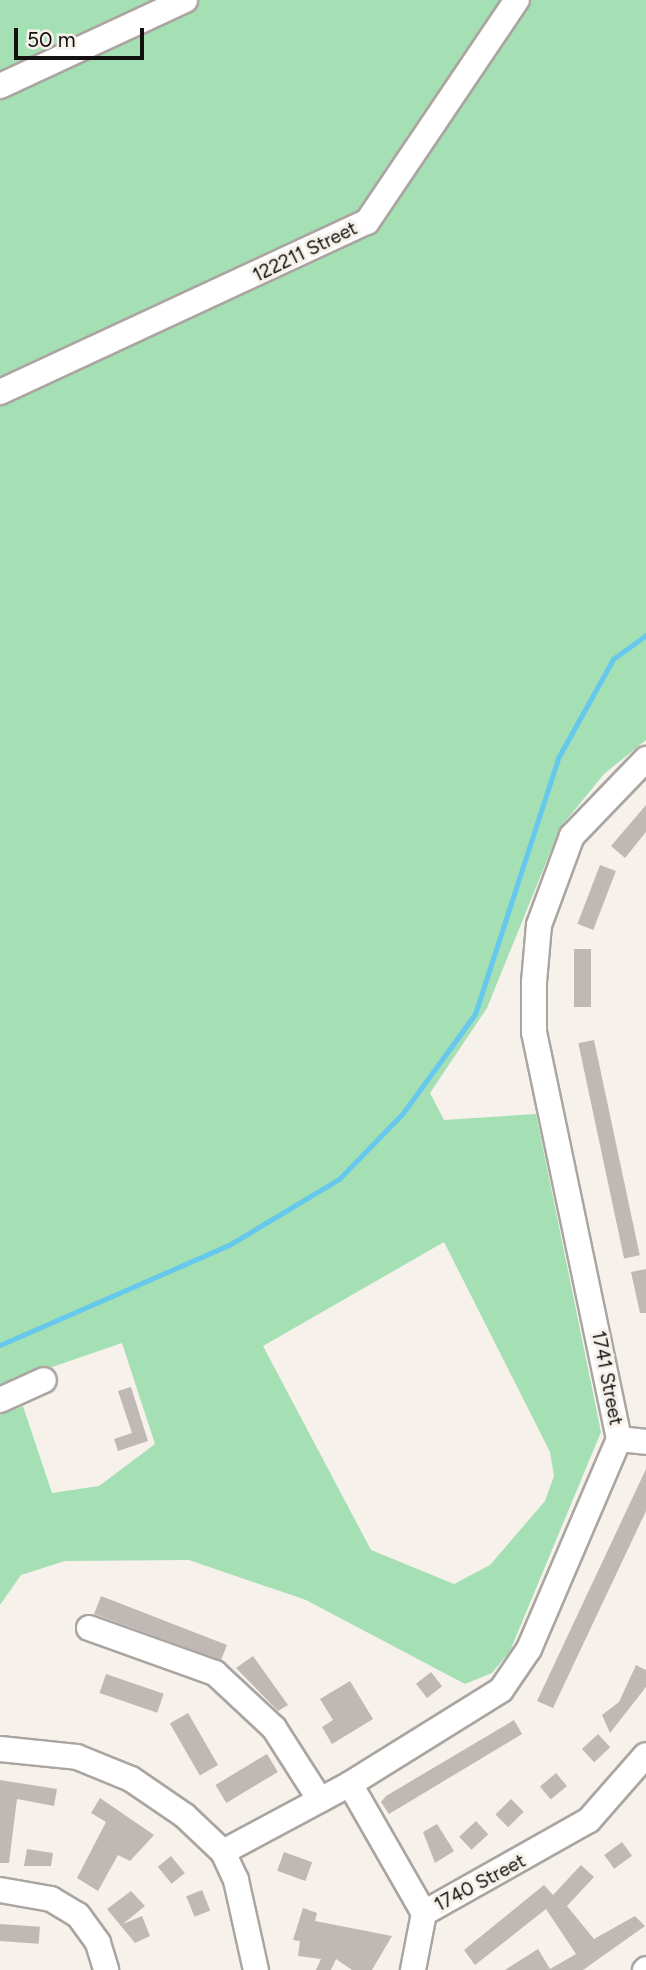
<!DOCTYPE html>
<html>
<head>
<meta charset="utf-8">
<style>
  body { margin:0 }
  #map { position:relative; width:646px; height:1970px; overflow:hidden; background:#f6f1eb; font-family:Figtree,sans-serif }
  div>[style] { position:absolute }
  .green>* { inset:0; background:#a5dfb4 }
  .stream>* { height:5px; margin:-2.5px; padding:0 2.5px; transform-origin:2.5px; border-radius:2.5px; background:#65c8ec }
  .building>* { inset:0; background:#bfb8b4; transform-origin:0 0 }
  .roads { filter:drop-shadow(2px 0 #aaa5a0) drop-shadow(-2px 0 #aaa5a0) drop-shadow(0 2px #aaa5a0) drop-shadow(0 -2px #aaa5a0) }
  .minor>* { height:24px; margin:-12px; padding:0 12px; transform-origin:12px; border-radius:12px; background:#fff }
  span { translate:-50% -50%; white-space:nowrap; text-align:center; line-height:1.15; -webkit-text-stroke:6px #f6f1eb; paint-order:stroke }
  .street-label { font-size:19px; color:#12110f }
  .scale { position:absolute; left:14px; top:28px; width:130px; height:32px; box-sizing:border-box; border:4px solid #12110f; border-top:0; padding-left:9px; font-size:21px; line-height:24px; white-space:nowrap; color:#12110f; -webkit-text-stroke:5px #f6f1eb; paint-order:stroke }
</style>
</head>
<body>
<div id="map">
  <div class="green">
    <i style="clip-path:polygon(evenodd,0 0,646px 0,646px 740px,604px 774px,560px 828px,487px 1008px,430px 1093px,444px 1120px,536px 1114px,601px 1432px,510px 1651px,492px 1673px,465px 1684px,306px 1600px,189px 1560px,65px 1561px,21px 1575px,0 1605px,0 1415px,23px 1406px,52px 1493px,99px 1486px,155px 1444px,122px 1343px,0 1385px,0 0,444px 1242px,550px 1452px,554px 1476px,545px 1501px,490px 1565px,454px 1584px,371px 1550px,263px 1346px,444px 1242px)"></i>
  </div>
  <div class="stream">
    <i style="left:0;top:1345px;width:250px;rotate:-23.6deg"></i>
    <i style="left:229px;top:1245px;width:128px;rotate:-31deg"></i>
    <i style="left:339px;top:1179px;width:92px;rotate:-45.9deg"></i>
    <i style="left:403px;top:1113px;width:122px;rotate:-54deg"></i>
    <i style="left:475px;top:1014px;width:269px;rotate:-72deg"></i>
    <i style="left:558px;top:758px;width:113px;rotate:-60.9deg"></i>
    <i style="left:613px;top:659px;width:41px;rotate:-36deg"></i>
  </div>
  <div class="building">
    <i style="clip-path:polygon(646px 805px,646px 832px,625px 858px,611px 846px)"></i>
    <i style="left:600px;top:865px;width:17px;height:63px;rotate:21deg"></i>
    <i style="left:574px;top:949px;width:17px;height:58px"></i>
    <i style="left:594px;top:1040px;width:220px;height:16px;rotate:78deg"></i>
    <i style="clip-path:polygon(646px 1269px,646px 1313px,640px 1313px,631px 1272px)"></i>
    <i style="clip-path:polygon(131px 1387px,148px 1441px,118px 1451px,114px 1439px,132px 1433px,118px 1391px)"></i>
    <i style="clip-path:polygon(646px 1469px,646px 1511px,553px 1708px,537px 1701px)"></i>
    <i style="clip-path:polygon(101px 1596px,227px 1645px,221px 1660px,94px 1614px)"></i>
    <i style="clip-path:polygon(253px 1656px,288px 1705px,278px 1711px,236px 1668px)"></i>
    <i style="clip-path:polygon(636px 1665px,646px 1670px,646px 1687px,610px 1733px,602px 1715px,619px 1702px)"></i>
    <i style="left:431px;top:1672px;width:18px;height:19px;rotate:52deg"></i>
    <i style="left:106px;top:1674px;width:61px;height:20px;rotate:19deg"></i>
    <i style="clip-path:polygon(350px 1681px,373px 1719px,332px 1744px,322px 1727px,333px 1720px,320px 1699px)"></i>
    <i style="left:188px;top:1713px;width:60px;height:21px;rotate:60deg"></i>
    <i style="clip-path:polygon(514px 1720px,522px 1734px,389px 1814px,381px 1802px,386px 1796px)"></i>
    <i style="left:598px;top:1734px;width:18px;height:22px;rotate:47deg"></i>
    <i style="left:267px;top:1754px;width:21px;height:60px;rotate:59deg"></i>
    <i style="left:556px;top:1773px;width:17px;height:21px;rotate:50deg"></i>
    <i style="clip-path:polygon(0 1780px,57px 1789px,54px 1806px,17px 1799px,9px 1863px,0 1863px)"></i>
    <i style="clip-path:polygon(100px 1798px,154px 1835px,130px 1861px,118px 1855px,98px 1891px,77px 1878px,106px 1822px,91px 1813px)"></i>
    <i style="left:511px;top:1799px;width:18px;height:22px;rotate:45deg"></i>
    <i style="left:476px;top:1821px;width:18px;height:23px;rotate:47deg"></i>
    <i style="clip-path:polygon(437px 1824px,454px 1851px,435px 1863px,423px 1832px)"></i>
    <i style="left:622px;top:1842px;width:17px;height:22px;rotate:54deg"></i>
    <i style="clip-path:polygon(27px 1849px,53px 1853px,51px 1866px,24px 1866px)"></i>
    <i style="left:284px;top:1852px;width:30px;height:20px;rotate:20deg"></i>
    <i style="left:171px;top:1856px;width:22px;height:17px;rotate:51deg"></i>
    <i style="clip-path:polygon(581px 1865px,594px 1877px,567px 1906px,594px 1939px,635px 1916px,645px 1926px,583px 1970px,505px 1970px,538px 1949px,550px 1969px,576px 1954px,546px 1909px,475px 1965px,464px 1950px,544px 1885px,553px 1895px)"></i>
    <i style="left:202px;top:1890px;width:22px;height:17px;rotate:68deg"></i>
    <i style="clip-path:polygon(131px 1891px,145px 1906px,123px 1924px,142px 1916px,150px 1936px,135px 1943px,107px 1909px)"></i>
    <i style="clip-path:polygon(303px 1908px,317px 1913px,315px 1921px,392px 1936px,372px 1970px,352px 1970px,336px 1959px,331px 1970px,316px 1970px,321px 1959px,298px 1956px,300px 1941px,293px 1940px)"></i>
    <i style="left:0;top:1924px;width:40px;height:17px;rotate:4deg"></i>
  </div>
  <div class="roads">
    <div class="minor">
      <i style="left:0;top:86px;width:204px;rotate:-24.9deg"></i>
      <i style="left:0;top:392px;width:404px;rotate:-24.9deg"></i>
      <i style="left:367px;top:222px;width:268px;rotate:-56deg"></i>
      <i style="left:0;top:1400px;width:48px;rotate:-24.4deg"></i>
      <i style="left:619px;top:1439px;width:27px;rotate:6deg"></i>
      <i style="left:89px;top:1628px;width:134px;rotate:19.7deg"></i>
      <i style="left:215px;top:1673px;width:81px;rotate:43deg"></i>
      <i style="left:274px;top:1728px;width:85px;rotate:57.4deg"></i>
      <i style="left:0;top:1749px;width:77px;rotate:5.9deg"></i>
      <i style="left:77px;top:1757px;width:58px;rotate:22.2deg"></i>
      <i style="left:131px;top:1779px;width:65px;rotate:34.4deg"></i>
      <i style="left:185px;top:1816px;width:52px;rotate:43.5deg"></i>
      <i style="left:223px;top:1852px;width:31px;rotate:65deg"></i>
      <i style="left:236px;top:1880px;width:92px;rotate:77.5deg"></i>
      <i style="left:350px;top:1784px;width:149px;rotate:60.2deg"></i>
      <i style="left:223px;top:1852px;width:144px;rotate:-28.2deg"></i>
      <i style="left:350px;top:1784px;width:178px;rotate:-31.9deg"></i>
      <i style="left:501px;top:1690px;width:50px;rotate:-55.7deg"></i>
      <i style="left:529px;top:1649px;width:228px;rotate:-66.8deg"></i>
      <i style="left:619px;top:1439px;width:416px;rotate:-101.8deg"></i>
      <i style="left:534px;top:1032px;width:50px;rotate:-90deg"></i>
      <i style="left:534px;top:982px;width:57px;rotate:-85deg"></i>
      <i style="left:539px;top:925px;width:95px;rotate:-69.7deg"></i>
      <i style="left:572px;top:836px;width:107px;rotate:-46.1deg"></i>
      <i style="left:0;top:1890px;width:52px;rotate:10deg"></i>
      <i style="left:51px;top:1899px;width:31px;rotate:31deg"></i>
      <i style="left:78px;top:1915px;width:34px;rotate:54deg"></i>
      <i style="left:98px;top:1943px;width:28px;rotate:73deg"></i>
      <i style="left:424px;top:1913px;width:189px;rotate:-29.4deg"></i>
      <i style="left:589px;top:1820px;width:86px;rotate:-48.8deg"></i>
      <i style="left:413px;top:1970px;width:58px;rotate:-79.1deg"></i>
      <i style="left:645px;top:1970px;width:1px;rotate:-45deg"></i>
    </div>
  </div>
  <div class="street-label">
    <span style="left:305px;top:252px;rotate:-26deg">122211 Street</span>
    <span style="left:607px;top:1378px;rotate:79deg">1741 Street</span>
    <span style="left:480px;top:1883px;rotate:-28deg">1740 Street</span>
  </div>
  <div class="scale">50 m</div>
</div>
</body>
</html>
